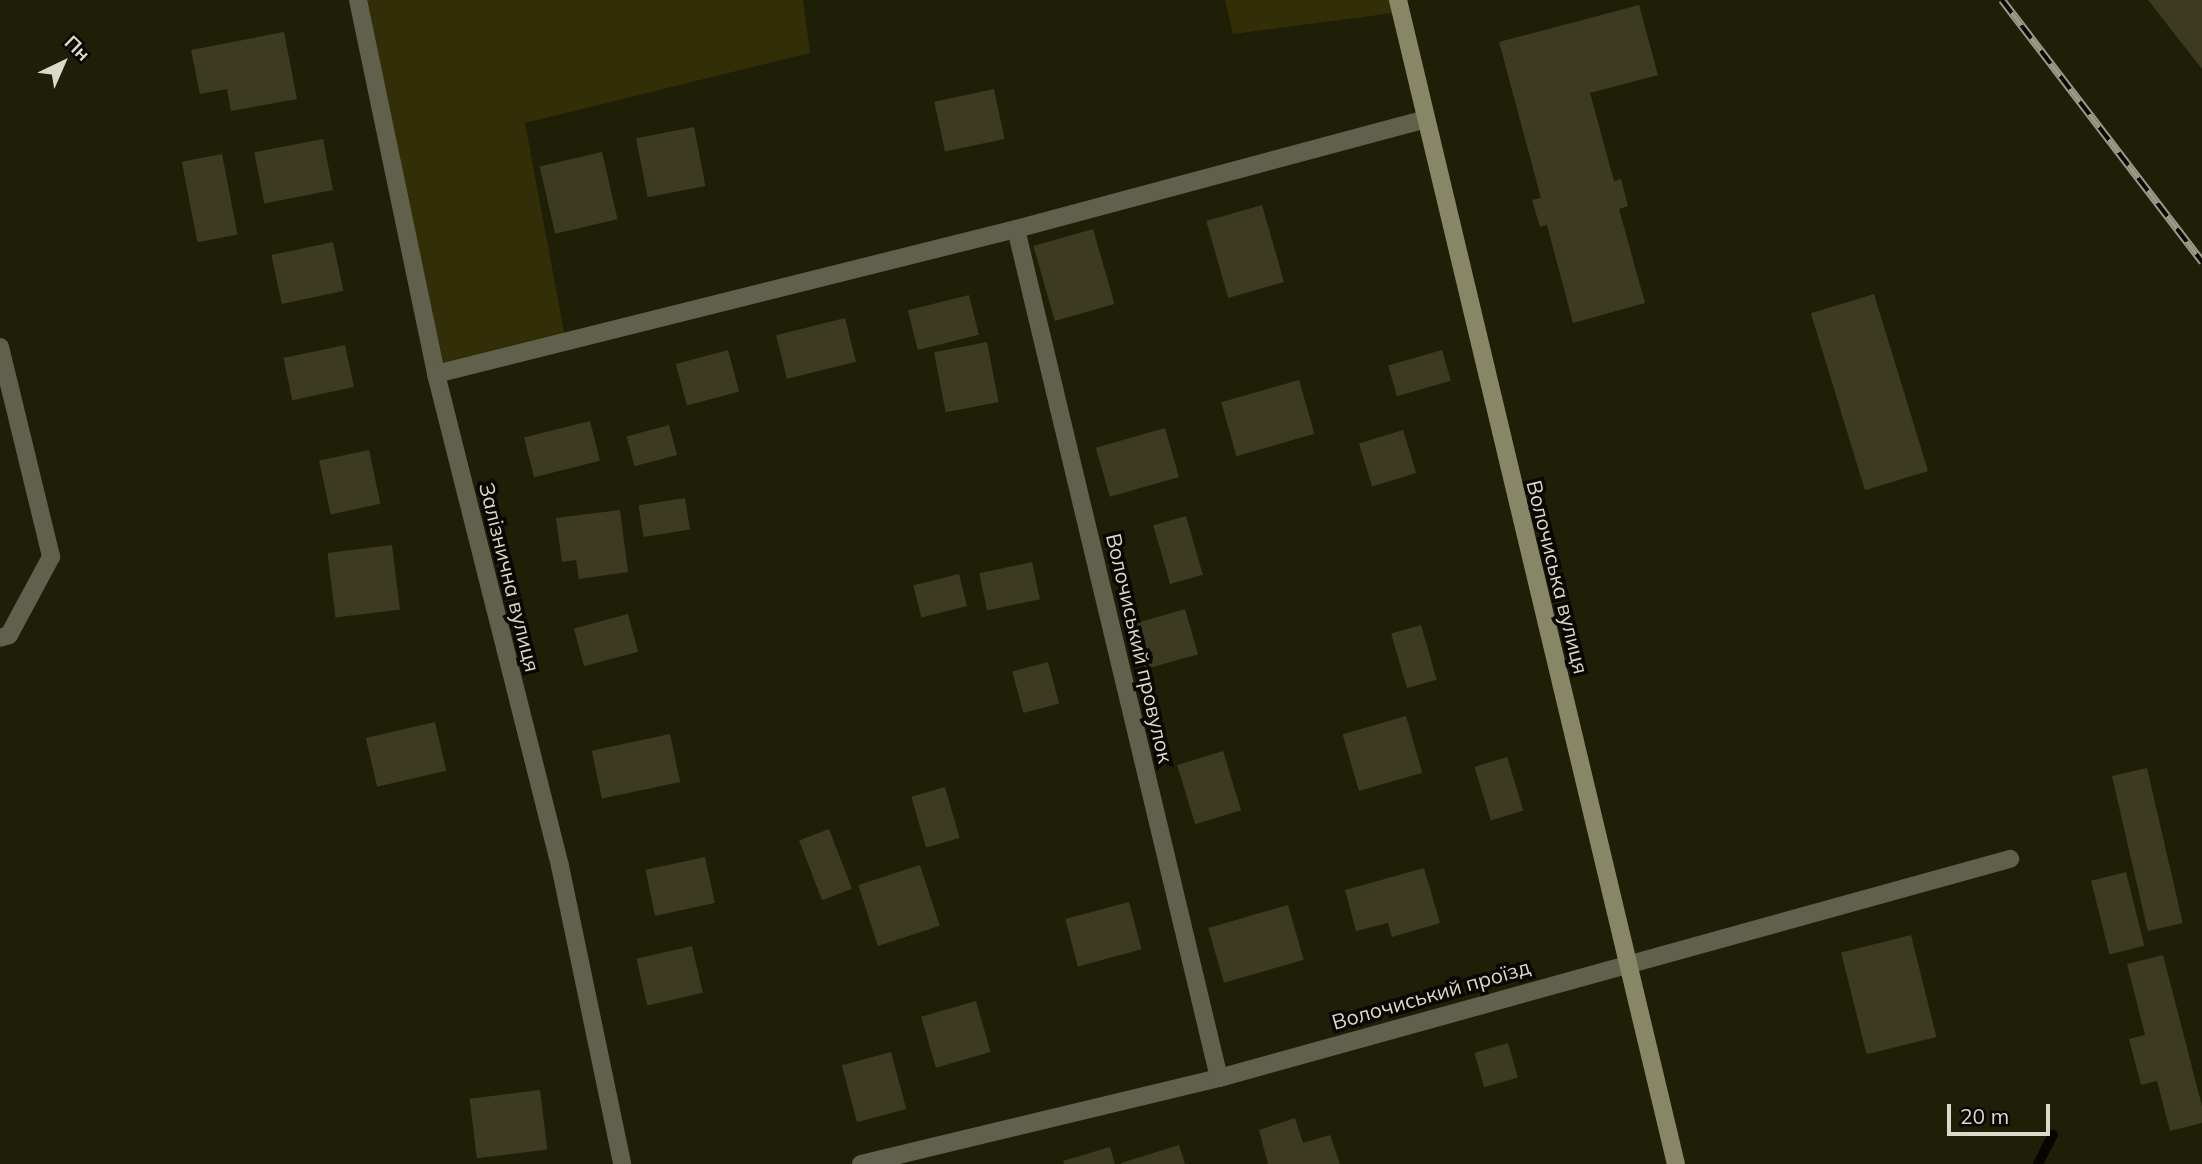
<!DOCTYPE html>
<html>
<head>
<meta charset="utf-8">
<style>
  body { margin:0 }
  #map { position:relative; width:2202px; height:1164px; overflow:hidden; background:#1f1e06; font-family:Mulish,sans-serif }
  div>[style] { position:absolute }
  .green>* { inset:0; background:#312e08 }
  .stream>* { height:10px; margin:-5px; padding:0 5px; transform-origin:5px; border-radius:5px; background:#090500 }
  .building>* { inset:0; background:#3c3b22; transform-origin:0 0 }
  .street>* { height:18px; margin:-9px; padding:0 9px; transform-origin:9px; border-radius:9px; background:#60604c }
  .secondary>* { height:18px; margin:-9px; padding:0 9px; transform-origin:9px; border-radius:9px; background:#878666 }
  .rail>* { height:8px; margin-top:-4px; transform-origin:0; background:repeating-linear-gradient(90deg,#080702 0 16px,#9a9a88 0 32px); box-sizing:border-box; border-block:2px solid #9a9a88 }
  span { translate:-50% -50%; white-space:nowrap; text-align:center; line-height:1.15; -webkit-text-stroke:7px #080702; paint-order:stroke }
  .street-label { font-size:21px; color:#dadacb }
  .north { position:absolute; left:28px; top:28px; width:70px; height:70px; -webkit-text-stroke:5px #080702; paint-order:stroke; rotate:44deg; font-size:19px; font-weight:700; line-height:28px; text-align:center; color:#dadacb }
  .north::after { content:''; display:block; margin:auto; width:24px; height:32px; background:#dadacb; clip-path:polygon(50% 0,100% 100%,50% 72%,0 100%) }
  .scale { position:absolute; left:1947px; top:1104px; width:103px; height:32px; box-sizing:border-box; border:4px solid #dadacb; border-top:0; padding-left:9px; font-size:21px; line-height:24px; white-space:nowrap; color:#dadacb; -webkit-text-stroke:5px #080702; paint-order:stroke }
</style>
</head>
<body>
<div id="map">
  <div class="green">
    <i style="clip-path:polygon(358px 0,803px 0,810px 53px,525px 123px,566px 342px,436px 374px)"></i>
    <i style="clip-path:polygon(1225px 0,1398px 0,1401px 12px,1233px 34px)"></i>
  </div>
  <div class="stream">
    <i style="left:2038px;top:1164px;width:33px;rotate:-63deg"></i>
  </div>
  <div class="building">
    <i style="clip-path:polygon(2148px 0,2202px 0,2202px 69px)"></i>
    <i style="clip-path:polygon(1639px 5px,1658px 75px,1590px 93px,1614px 181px,1621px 179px,1628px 206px,1619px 209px,1645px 303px,1573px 323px,1547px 225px,1540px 227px,1532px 200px,1541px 198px,1499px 42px)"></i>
    <i style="clip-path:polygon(284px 32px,297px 99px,231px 111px,227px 89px,200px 94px,191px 50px)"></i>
    <i style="left:994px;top:89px;width:51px;height:61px;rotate:78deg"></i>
    <i style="left:694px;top:127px;width:60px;height:59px;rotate:79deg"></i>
    <i style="left:323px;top:139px;width:52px;height:70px;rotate:79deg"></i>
    <i style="left:602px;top:152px;width:69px;height:64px;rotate:77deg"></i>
    <i style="left:222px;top:154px;width:82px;height:41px;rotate:79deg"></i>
    <i style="left:1262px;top:205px;width:80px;height:58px;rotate:74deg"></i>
    <i style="left:1093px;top:229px;width:78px;height:62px;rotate:74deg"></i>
    <i style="left:333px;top:242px;width:50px;height:63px;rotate:78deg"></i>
    <i style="left:1874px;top:294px;width:185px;height:66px;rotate:73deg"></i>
    <i style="left:969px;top:295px;width:41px;height:63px;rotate:76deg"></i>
    <i style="left:845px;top:318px;width:45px;height:71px;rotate:76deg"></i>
    <i style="left:987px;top:342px;width:61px;height:54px;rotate:79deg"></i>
    <i style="left:345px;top:345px;width:43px;height:63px;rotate:78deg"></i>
    <i style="left:728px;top:350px;width:43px;height:54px;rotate:75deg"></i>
    <i style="left:1442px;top:350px;width:32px;height:56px;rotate:74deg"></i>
    <i style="left:1299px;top:380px;width:56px;height:81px;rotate:74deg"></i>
    <i style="left:590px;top:421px;width:41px;height:68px;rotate:76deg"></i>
    <i style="left:669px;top:425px;width:31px;height:44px;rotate:75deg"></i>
    <i style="left:1165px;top:428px;width:51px;height:72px;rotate:74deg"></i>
    <i style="left:1403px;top:430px;width:45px;height:46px;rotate:73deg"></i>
    <i style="left:369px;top:450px;width:55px;height:51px;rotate:78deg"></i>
    <i style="left:685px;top:498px;width:32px;height:47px;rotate:81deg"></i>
    <i style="clip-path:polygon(620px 510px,628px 572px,579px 579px,576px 560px,562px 562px,556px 518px)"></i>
    <i style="left:1186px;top:516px;width:61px;height:34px;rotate:74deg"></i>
    <i style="left:392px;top:545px;width:65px;height:65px;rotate:83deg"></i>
    <i style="left:1032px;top:562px;width:38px;height:54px;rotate:78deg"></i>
    <i style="left:959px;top:574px;width:33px;height:47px;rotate:76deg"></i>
    <i style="left:1185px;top:609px;width:47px;height:55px;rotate:74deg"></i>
    <i style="left:628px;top:614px;width:39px;height:56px;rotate:75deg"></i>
    <i style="left:1421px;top:625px;width:57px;height:31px;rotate:74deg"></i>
    <i style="left:1048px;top:662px;width:43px;height:37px;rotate:75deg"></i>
    <i style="left:1406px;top:716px;width:59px;height:66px;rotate:74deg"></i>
    <i style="left:435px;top:722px;width:50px;height:71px;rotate:77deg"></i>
    <i style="left:670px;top:734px;width:49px;height:80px;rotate:78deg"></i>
    <i style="left:1223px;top:751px;width:62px;height:48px;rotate:73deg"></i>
    <i style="left:1507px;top:757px;width:56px;height:34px;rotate:73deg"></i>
    <i style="left:2147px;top:768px;width:159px;height:36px;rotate:77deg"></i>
    <i style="left:945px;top:787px;width:53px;height:35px;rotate:74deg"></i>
    <i style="left:829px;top:829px;width:64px;height:32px;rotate:69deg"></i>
    <i style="left:705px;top:857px;width:47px;height:61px;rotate:78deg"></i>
    <i style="left:920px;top:865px;width:64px;height:65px;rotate:72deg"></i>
    <i style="clip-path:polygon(1424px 868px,1440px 923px,1392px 937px,1388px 923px,1356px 931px,1345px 890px)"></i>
    <i style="left:2126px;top:872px;width:76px;height:36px;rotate:76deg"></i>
    <i style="left:1129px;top:902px;width:49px;height:66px;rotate:75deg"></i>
    <i style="left:1288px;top:905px;width:57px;height:83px;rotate:74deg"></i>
    <i style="left:1911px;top:935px;width:105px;height:72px;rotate:76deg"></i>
    <i style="left:692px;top:946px;width:48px;height:57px;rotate:77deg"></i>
    <i style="clip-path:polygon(2163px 955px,2202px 1106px,2202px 1123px,2170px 1131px,2157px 1081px,2141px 1085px,2129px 1039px,2145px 1035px,2127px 964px)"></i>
    <i style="left:976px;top:1001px;width:53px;height:57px;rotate:74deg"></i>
    <i style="left:1508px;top:1043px;width:36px;height:35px;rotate:74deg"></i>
    <i style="left:891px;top:1052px;width:59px;height:51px;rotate:75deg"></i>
    <i style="left:540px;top:1090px;width:60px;height:71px;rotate:83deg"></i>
    <i style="clip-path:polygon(1295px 1118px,1303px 1143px,1330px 1135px,1340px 1164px,1268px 1164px,1259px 1130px)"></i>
    <i style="clip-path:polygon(1179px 1145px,1185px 1164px,1121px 1164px,1121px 1163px)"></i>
    <i style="clip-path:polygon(1110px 1147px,1115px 1164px,1064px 1164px,1063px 1161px)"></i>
  </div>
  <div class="street">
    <i style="left:358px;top:0;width:382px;rotate:78.2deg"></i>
    <i style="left:436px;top:374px;width:507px;rotate:75.85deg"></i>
    <i style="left:560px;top:866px;width:304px;rotate:78.2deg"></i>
    <i style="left:1016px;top:229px;width:873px;rotate:76.55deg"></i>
    <i style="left:0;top:347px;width:216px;rotate:76.3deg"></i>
    <i style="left:51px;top:557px;width:89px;rotate:118.3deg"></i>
    <i style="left:9px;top:635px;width:9px;rotate:162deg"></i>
    <i style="left:436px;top:374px;width:598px;rotate:-14.04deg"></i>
    <i style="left:1016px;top:229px;width:422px;rotate:-15deg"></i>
    <i style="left:861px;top:1164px;width:368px;rotate:-13.5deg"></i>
    <i style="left:1219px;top:1078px;width:821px;rotate:-15.48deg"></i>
  </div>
  <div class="secondary">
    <i style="left:1398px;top:0;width:1197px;rotate:76.57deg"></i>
  </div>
  <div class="rail">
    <i style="left:2002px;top:0;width:330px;rotate:52.6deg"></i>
  </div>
  <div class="street-label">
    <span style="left:510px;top:577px;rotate:76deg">Залізнична вулиця</span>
    <span style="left:1558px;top:577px;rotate:76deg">Волочиська вулиця</span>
    <span style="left:1140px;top:648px;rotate:77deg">Волочиський провулок</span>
    <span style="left:1431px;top:994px;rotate:-16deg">Волочиський проїзд</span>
  </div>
  <div class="north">Пн</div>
  <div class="scale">20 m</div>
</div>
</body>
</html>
